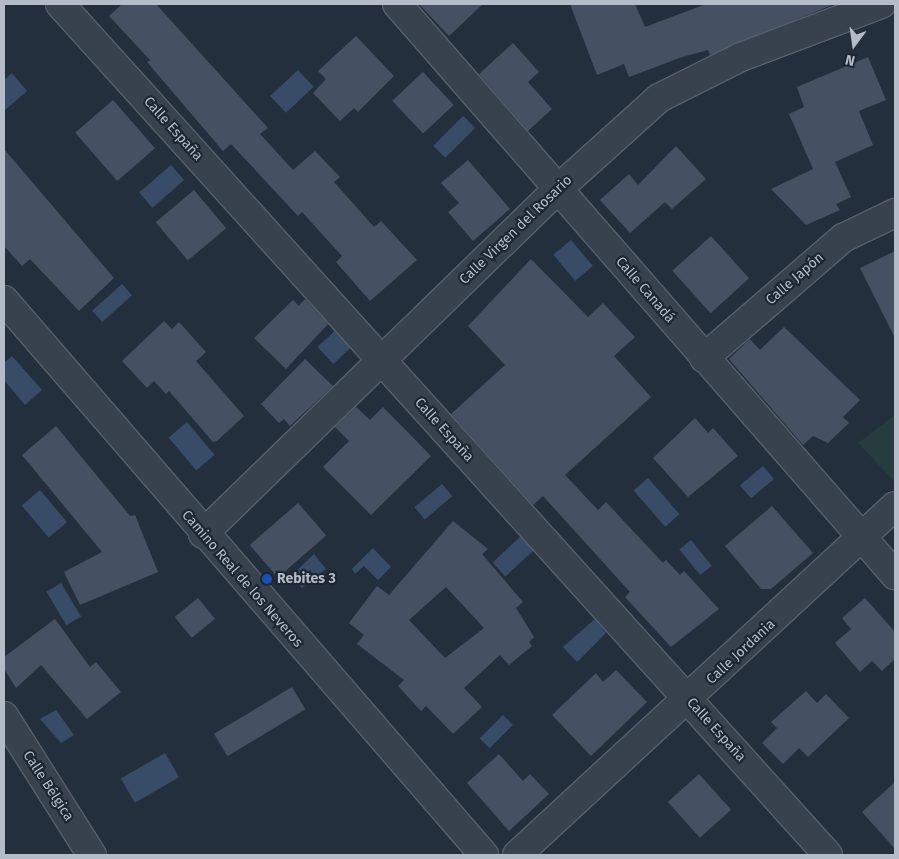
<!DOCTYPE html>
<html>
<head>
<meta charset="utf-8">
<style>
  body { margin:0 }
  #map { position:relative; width:899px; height:859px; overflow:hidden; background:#242f3e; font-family:"Fira Sans",sans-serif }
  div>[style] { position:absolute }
  .green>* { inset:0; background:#263c3f }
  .water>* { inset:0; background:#394c67; transform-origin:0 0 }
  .building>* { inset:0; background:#455162; transform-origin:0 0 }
  .roads { filter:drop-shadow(1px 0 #565f6c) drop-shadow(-1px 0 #565f6c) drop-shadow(0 1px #565f6c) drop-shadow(0 -1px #565f6c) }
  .minor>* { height:28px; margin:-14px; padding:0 14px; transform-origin:14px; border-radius:14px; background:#38414e }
  .dots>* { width:14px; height:14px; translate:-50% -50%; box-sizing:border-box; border:2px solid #1d2633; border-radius:50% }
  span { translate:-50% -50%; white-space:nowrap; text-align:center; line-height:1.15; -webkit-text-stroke:4.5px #1d2633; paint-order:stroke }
  .street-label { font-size:14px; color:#b4bcc9 }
  .poi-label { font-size:14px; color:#b4bcc9; font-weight:700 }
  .left { translate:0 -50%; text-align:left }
  .frame { position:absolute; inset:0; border:5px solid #b4bcc9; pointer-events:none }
  .north { position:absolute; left:829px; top:20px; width:50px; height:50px; -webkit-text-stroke:4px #1d2633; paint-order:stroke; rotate:194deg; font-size:14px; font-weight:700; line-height:20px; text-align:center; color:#b4bcc9 }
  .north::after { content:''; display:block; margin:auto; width:18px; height:22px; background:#b4bcc9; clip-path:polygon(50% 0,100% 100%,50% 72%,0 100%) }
</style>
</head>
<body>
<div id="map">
  <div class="green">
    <i style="clip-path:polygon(895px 415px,895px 482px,858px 443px)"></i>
  </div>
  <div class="water">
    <i style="left:298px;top:70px;width:23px;height:38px;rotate:47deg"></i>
    <i style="clip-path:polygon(12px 73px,27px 91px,4px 111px,4px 80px)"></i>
    <i style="left:463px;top:116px;width:17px;height:42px;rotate:45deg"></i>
    <i style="left:171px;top:165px;width:20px;height:42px;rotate:49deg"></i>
    <i style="left:571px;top:240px;width:34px;height:23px;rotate:50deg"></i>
    <i style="left:122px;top:284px;width:15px;height:40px;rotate:48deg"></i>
    <i style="left:338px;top:328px;width:23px;height:28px;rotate:47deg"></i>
    <i style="clip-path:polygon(12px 356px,42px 390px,25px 405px,4px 380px,4px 363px)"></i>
    <i style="left:187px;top:422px;width:43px;height:24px;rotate:50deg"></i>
    <i style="left:763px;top:466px;width:17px;height:30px;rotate:50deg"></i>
    <i style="left:648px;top:478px;width:48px;height:19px;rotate:49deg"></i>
    <i style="left:442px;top:484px;width:16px;height:36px;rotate:50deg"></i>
    <i style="left:40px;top:490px;width:42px;height:24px;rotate:50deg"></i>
    <i style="left:521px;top:536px;width:19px;height:39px;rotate:47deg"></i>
    <i style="left:691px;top:540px;width:33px;height:15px;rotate:51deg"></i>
    <i style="clip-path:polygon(373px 548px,391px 567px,378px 580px,364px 566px,355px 574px,352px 569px)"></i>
    <i style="clip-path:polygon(314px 554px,326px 569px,302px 588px,291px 576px)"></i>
    <i style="left:61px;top:583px;width:39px;height:17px;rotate:59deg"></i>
    <i style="clip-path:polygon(595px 619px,606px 633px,577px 662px,563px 647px)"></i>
    <i style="clip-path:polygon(56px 710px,74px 735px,61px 743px,40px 719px)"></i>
    <i style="left:503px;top:715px;width:14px;height:33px;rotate:45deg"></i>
    <i style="left:165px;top:753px;width:28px;height:51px;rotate:60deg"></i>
  </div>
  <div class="building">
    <i style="clip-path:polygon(122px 4px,156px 4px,268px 128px,260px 134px,293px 170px,315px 151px,340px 177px,334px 182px,374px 227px,381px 221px,417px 260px,370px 301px,336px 262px,342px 256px,302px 212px,298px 216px,231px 144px,223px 151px,147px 62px,150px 60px,109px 16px)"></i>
    <i style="clip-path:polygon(419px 4px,483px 4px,449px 36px)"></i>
    <i style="clip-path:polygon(570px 4px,635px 4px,645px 27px,706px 4px,832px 5px,710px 55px,708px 50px,682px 57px,629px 77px,624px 64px,597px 75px)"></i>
    <i style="clip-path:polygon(356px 36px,394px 76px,358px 112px,354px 108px,340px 121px,313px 93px,326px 79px,318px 71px)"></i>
    <i style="clip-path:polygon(513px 43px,539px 72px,528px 82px,552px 109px,528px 131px,479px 74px)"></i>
    <i style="clip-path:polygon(868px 57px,886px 100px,859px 111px,873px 145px,835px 162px,851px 197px,836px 204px,840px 210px,806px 225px,771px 189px,813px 169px,789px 114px,804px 107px,797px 87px)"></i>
    <i style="left:423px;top:72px;width:45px;height:42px;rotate:47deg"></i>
    <i style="left:113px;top:100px;width:64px;height:50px;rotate:49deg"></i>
    <i style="clip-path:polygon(676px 146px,706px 179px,672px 209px,665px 202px,630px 233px,600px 200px,629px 174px,638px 185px)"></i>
    <i style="clip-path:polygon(4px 149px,114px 278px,79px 311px,30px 259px,22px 266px,4px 246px)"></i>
    <i style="clip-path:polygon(468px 160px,510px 209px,473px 241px,448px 212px,459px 203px,441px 183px)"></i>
    <i style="left:194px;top:190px;width:50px;height:50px;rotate:50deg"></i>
    <i style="left:711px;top:236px;width:57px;height:52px;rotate:48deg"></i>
    <i style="clip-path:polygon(895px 251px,895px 338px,860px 268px)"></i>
    <i style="clip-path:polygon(531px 259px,588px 317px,603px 303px,635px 337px,614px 356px,651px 397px,565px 475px,598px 510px,606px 502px,663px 563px,666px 560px,680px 575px,684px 571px,719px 609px,671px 647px,625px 597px,630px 592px,543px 496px,533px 505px,451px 414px,505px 365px,468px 326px)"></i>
    <i style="clip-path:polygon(305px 299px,328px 324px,286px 369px,254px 338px,293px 300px,299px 306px)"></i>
    <i style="clip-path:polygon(164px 321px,172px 329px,179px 322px,206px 352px,196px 361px,244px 416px,217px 441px,213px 442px,169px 391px,166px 394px,154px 381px,147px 388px,122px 361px)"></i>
    <i style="clip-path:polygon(784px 327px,860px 400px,843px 417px,849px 423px,828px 443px,813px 436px,803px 445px,729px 359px,750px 339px,760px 350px)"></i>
    <i style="clip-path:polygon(305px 359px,333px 386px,290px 426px,284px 419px,279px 423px,261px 404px)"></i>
    <i style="clip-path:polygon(356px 407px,370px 420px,383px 407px,431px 456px,371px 515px,323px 467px,349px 441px,335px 427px)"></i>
    <i style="clip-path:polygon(695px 418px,708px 433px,713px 428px,738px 456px,688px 497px,653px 458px)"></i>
    <i style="clip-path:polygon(56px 426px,130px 516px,135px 515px,158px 572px,80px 605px,64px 572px,102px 552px,22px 455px)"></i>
    <i style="left:298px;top:503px;width:43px;height:64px;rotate:49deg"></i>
    <i style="clip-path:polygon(772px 506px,813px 553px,771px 589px,761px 589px,725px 546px)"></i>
    <i style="clip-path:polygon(evenodd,453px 521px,488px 549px,482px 554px,523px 602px,516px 608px,534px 637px,529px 642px,532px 646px,509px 665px,500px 655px,464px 688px,482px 707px,453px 734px,426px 706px,421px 711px,398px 686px,404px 680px,357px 644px,364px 635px,349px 623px,377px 586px,389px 595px,453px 521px,446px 587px,484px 628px,445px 658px,409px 620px,446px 587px)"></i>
    <i style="left:198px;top:598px;width:27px;height:30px;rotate:51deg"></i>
    <i style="clip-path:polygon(865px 598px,895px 632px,895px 659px,882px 671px,872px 661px,860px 672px,835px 643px,851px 629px,842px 618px)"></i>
    <i style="clip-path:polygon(55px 619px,90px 667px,96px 662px,121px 692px,87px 719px,41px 665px,16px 688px,4px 669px,4px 657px)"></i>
    <i style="clip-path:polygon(616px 670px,647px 702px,591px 756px,552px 715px,596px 673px,603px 682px)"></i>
    <i style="left:292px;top:687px;width:26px;height:91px;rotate:59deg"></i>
    <i style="clip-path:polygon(806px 691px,817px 703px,826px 694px,849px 718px,808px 757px,799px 748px,783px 764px,762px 743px,777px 728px,771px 722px)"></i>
    <i style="clip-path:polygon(499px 754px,523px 781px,530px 774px,549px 794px,509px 831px,467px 783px)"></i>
    <i style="left:699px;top:774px;width:48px;height:42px;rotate:48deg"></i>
    <i style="clip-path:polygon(895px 782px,895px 849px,862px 812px)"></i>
  </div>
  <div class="roads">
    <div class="minor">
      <i style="left:60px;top:4px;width:1146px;rotate:47.93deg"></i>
      <i style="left:397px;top:4px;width:758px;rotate:48.91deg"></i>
      <i style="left:4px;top:300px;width:734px;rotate:49.14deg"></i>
      <i style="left:704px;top:358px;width:184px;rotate:-40.8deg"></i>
      <i style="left:843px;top:238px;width:58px;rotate:-25.7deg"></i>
      <i style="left:203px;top:534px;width:495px;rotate:-44.2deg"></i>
      <i style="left:558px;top:189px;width:136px;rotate:-42deg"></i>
      <i style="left:659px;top:98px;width:92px;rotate:-26.6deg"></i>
      <i style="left:741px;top:57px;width:150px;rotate:-20.7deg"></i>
      <i style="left:4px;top:716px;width:165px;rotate:57.7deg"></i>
      <i style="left:517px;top:855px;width:514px;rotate:-42.72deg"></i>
    </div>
  </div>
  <div class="dots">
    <i style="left:267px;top:579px;background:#1a4fb4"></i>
  </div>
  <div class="street-label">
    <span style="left:173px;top:129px;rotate:48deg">Calle España</span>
    <span style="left:516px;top:230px;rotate:-44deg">Calle Virgen del Rosario</span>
    <span style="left:795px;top:279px;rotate:-41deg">Calle Japón</span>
    <span style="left:645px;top:290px;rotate:49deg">Calle Canadá</span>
    <span style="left:444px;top:430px;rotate:48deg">Calle España</span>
    <span style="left:242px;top:579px;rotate:49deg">Camino Real de los Neveros</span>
    <span style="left:741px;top:652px;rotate:-43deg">Calle Jordania</span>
    <span style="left:716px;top:730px;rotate:48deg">Calle España</span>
    <span style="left:48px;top:786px;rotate:57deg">Calle Bélgica</span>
  </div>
  <div class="poi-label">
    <span class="left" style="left:277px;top:579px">Rebites 3</span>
  </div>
  <div class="frame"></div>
  <div class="north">N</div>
</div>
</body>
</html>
